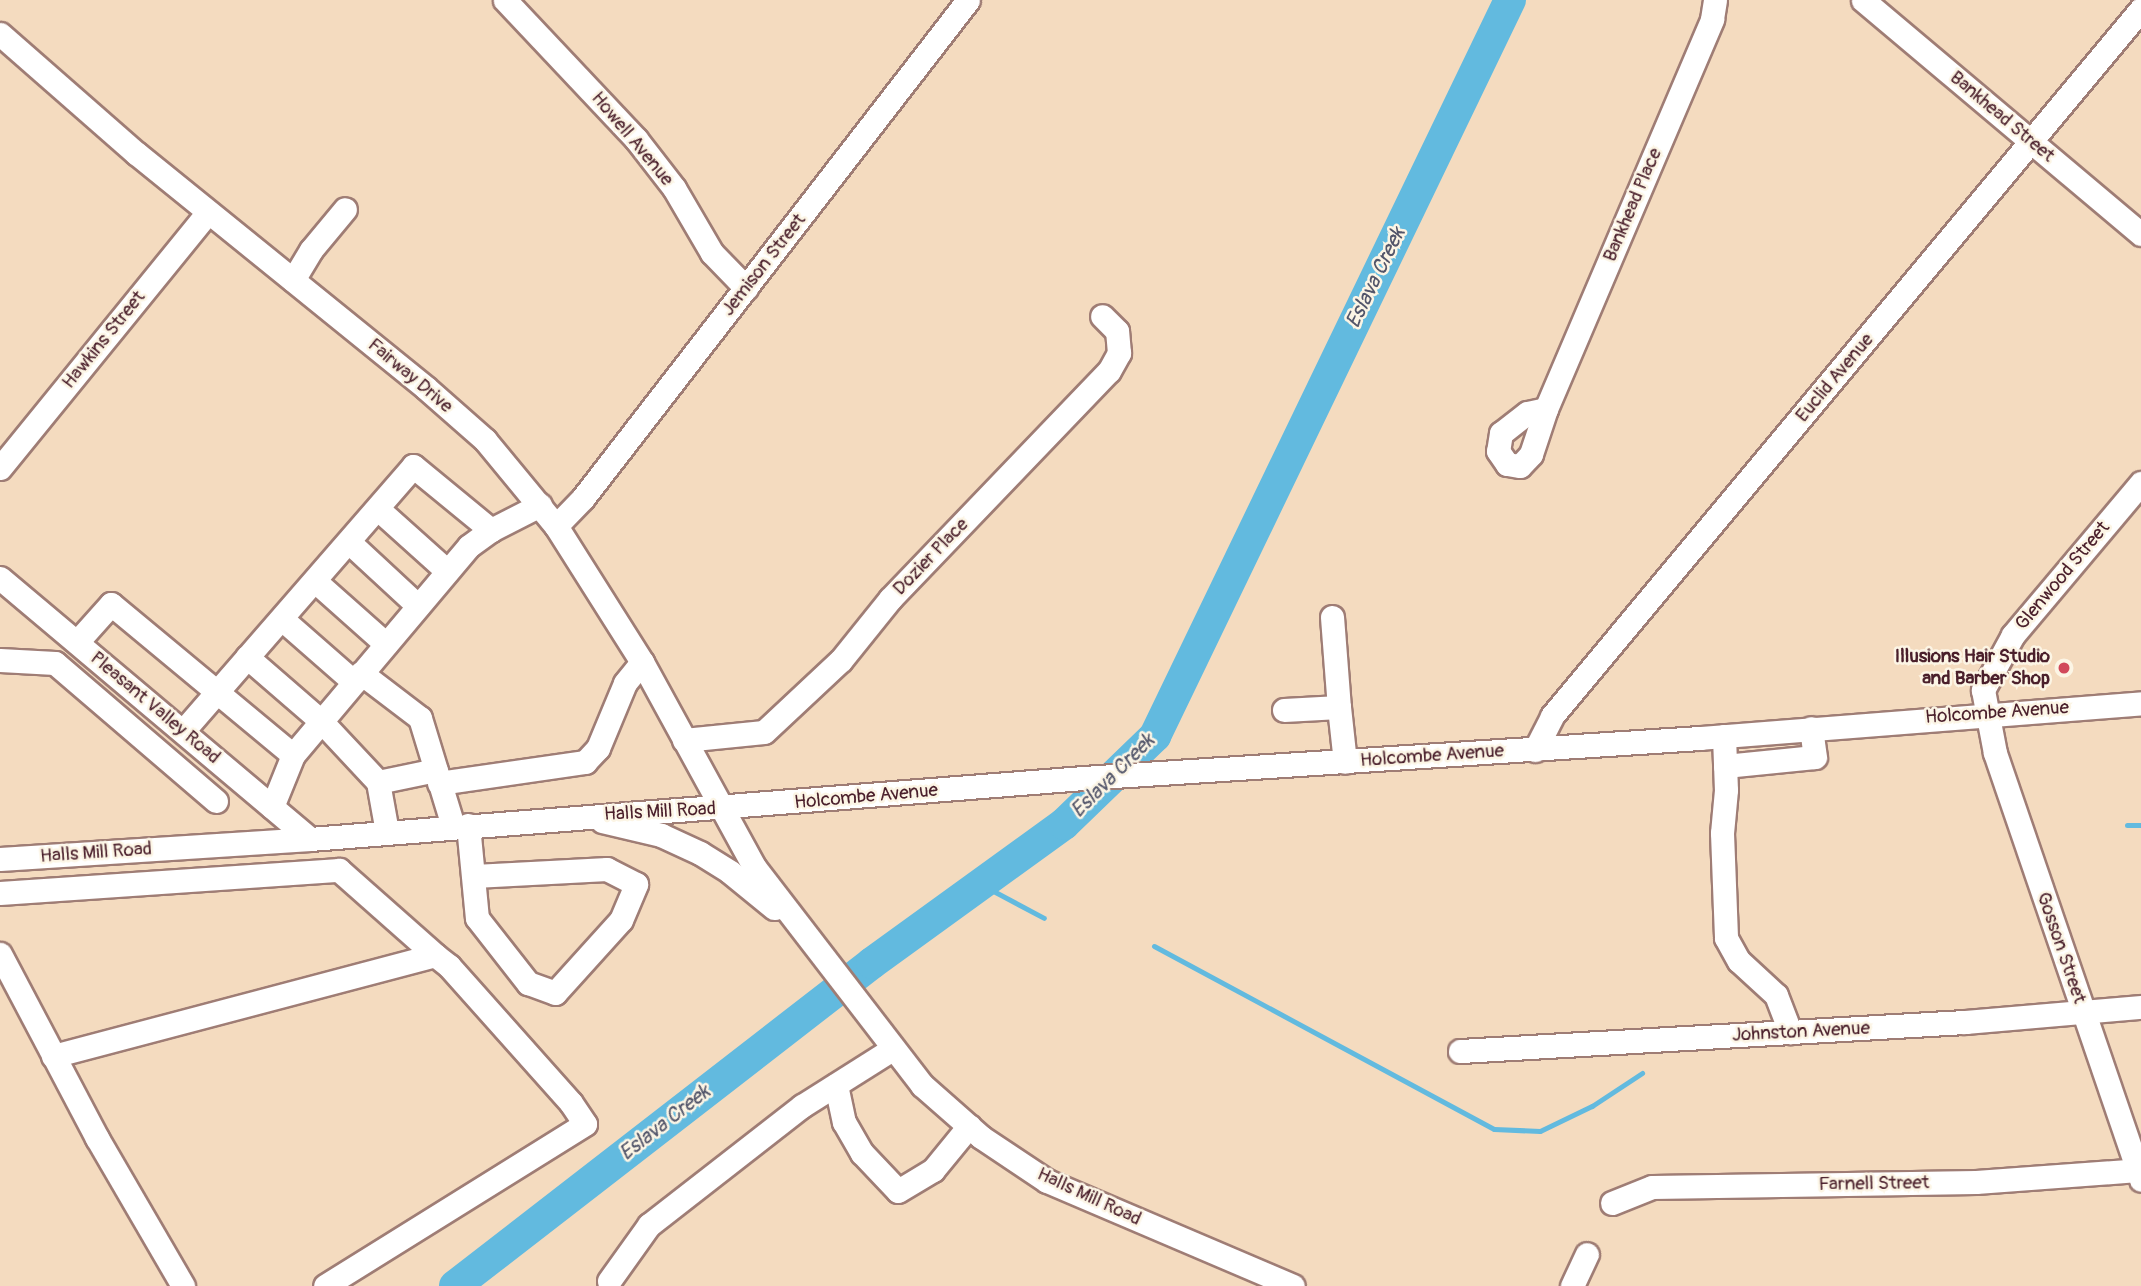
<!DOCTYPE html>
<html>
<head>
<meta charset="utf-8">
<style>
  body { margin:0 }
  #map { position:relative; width:2141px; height:1286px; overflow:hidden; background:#f4dbbf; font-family:Pangolin,sans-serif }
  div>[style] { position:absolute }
  .stream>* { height:5px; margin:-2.5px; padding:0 2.5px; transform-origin:2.5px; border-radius:2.5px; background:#62badf }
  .river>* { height:32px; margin:-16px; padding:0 16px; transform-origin:16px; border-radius:16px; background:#62badf }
  .roads { filter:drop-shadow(2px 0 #9f7d75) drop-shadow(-2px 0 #9f7d75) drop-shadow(0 2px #9f7d75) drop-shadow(0 -2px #9f7d75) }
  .minor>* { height:23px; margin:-11.5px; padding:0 11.5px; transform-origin:11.5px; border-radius:11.5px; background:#fff }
  .dots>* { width:19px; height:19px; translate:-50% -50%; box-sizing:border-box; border:4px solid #fcf5e5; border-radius:50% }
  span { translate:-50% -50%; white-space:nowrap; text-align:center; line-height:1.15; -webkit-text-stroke:5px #fcf5e5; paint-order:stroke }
  .street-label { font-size:19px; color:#4a1f2b }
  .poi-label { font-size:19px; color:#4a1f2b; font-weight:700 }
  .right { translate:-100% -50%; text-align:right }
  .water-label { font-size:21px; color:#52556a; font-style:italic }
</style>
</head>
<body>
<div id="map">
  <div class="stream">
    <i style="left:2127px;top:825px;width:14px"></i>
    <i style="left:982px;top:885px;width:70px;rotate:28deg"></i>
    <i style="left:1154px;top:946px;width:386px;rotate:28.3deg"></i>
    <i style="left:1494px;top:1129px;width:46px;rotate:2.5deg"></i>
    <i style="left:1540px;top:1131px;width:58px;rotate:-25.7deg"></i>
    <i style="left:1592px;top:1106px;width:60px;rotate:-33.4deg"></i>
  </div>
  <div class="river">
    <i style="left:455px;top:1286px;width:527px;rotate:-37.76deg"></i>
    <i style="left:872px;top:963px;width:237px;rotate:-35.9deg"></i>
    <i style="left:1064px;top:824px;width:127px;rotate:-44deg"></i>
    <i style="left:1155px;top:736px;width:817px;rotate:-64.25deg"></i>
  </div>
  <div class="roads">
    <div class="minor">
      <i style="left:505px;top:0;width:191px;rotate:46.7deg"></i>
      <i style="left:636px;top:139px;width:62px;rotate:52.2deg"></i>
      <i style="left:674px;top:188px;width:75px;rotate:59.7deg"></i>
      <i style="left:712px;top:253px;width:49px;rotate:45.8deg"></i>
      <i style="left:1863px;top:0;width:363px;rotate:40.1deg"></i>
      <i style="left:0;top:34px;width:181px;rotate:41.2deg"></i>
      <i style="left:136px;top:153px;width:373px;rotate:39deg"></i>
      <i style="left:426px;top:388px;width:79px;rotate:41.4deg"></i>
      <i style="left:485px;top:440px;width:112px;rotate:50.5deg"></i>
      <i style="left:556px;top:526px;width:161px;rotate:57.7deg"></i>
      <i style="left:642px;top:662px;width:235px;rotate:61.3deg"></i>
      <i style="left:755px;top:868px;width:274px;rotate:52.4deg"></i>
      <i style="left:922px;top:1085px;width:79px;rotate:41.4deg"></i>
      <i style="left:981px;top:1137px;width:79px;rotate:33.7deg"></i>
      <i style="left:1047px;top:1181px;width:267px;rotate:23.1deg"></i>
      <i style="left:293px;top:280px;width:35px;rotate:-59deg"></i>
      <i style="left:311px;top:250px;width:53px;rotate:-50.3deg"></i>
      <i style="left:1546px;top:409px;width:19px;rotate:168deg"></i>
      <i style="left:1527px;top:413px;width:33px;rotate:142deg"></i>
      <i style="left:1501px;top:433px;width:18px;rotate:99deg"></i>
      <i style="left:1498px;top:451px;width:16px;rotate:55deg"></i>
      <i style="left:1507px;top:464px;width:13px;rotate:9deg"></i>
      <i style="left:1520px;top:466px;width:16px;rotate:-47deg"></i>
      <i style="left:1531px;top:454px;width:47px;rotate:-71.6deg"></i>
      <i style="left:1546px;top:409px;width:424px;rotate:-66.9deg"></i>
      <i style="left:1712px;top:19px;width:19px;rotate:-81deg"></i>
      <i style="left:0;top:468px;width:330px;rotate:-50.9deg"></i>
      <i style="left:2141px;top:483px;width:199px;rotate:130.1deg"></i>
      <i style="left:2013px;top:635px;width:63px;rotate:118.6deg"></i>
      <i style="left:1983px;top:690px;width:64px;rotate:79.2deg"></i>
      <i style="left:1995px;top:753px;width:451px;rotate:71.1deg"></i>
      <i style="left:378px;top:509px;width:93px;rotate:41.9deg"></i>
      <i style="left:556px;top:526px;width:39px;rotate:-46deg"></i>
      <i style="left:583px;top:498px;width:629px;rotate:-52.29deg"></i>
      <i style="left:349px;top:542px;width:94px;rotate:42.8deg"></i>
      <i style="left:0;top:578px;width:405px;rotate:40.1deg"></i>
      <i style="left:315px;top:581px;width:95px;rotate:41.6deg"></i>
      <i style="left:1332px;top:617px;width:90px;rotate:85.6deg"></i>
      <i style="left:282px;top:619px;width:96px;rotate:41.2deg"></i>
      <i style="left:77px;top:642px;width:51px;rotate:-48.2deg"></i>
      <i style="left:111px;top:604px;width:236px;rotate:39.7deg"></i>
      <i style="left:247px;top:657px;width:98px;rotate:40.9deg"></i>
      <i style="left:321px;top:721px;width:83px;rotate:46.9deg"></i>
      <i style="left:0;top:660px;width:55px;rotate:3.1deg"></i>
      <i style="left:55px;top:663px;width:212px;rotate:40.6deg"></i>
      <i style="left:361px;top:673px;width:74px;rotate:37.3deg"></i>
      <i style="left:420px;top:718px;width:113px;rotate:73deg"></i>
      <i style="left:1284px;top:710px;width:55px;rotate:-3.1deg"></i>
      <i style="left:1339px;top:707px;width:55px;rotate:83.8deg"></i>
      <i style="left:183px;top:731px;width:351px;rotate:-49deg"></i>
      <i style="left:413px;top:466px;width:101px;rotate:39.4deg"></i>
      <i style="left:1724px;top:736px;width:54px;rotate:87.9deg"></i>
      <i style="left:1726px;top:790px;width:43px;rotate:95.3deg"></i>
      <i style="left:1722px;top:833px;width:105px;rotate:87.8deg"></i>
      <i style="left:1726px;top:938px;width:26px;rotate:61deg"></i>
      <i style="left:1739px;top:961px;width:50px;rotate:42.6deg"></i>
      <i style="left:1776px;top:995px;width:40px;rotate:69deg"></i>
      <i style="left:684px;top:740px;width:80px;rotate:-5.7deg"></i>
      <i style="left:764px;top:732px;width:105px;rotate:-43.1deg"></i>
      <i style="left:841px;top:660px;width:78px;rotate:-51.2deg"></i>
      <i style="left:890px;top:599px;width:316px;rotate:-46.2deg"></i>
      <i style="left:1109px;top:371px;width:21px;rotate:-61deg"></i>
      <i style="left:1119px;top:353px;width:22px;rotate:-95deg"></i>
      <i style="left:1117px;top:331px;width:21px;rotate:-135deg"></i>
      <i style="left:1535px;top:750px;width:38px;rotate:-63deg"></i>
      <i style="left:1552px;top:716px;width:920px;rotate:-50.2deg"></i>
      <i style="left:1725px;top:766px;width:90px;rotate:-5.7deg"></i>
      <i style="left:1815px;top:757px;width:29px;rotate:-98deg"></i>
      <i style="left:439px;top:783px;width:148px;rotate:-8.2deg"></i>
      <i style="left:585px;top:762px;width:19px;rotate:-47deg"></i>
      <i style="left:598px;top:748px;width:70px;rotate:-67.4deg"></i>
      <i style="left:625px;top:683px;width:27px;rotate:-51deg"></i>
      <i style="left:272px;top:807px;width:56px;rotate:-68deg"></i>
      <i style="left:293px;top:755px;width:273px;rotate:-49.9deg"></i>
      <i style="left:469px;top:546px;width:27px;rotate:-36deg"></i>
      <i style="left:491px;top:530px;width:55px;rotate:-27deg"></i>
      <i style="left:602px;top:821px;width:61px;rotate:13.3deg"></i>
      <i style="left:661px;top:835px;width:43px;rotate:24.8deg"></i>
      <i style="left:700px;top:853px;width:36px;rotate:32deg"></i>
      <i style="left:730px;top:872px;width:57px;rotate:39.3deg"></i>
      <i style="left:468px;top:825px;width:93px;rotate:84.5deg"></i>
      <i style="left:477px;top:918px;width:83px;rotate:51.9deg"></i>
      <i style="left:528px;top:983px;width:29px;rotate:20deg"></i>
      <i style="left:555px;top:993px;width:98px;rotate:-47.9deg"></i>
      <i style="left:621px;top:920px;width:39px;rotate:-67deg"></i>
      <i style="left:636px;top:884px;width:33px;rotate:-153deg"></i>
      <i style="left:607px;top:869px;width:133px;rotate:177deg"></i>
      <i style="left:387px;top:832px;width:51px;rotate:-100.2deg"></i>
      <i style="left:378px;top:782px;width:59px;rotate:-11.7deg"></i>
      <i style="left:0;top:859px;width:311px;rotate:-3.7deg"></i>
      <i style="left:310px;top:839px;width:775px;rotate:-4.51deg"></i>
      <i style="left:1083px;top:778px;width:618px;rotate:-3.71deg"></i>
      <i style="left:1700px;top:738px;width:442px;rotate:-4.5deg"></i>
      <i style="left:0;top:893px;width:340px;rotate:-3.9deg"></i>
      <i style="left:339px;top:870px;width:128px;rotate:41.5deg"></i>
      <i style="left:0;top:954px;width:208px;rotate:62.2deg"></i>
      <i style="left:97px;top:1138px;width:171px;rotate:59.8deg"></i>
      <i style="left:1460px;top:1051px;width:506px;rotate:-3.29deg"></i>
      <i style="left:1965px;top:1022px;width:177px;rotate:-4.9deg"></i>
      <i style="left:53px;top:1056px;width:395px;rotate:-14.8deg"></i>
      <i style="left:435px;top:955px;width:18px;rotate:38deg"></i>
      <i style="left:449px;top:966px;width:183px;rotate:48.3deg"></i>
      <i style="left:571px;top:1103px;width:25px;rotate:56deg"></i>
      <i style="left:585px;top:1124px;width:306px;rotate:148.1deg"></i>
      <i style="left:836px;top:1085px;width:38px;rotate:78deg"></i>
      <i style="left:844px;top:1122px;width:36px;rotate:60deg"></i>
      <i style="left:862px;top:1153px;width:52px;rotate:46.5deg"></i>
      <i style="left:898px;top:1191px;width:41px;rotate:-31deg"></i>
      <i style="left:933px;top:1170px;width:57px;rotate:-50.7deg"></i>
      <i style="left:1612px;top:1203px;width:43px;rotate:-21.8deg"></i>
      <i style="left:1652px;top:1187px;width:324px;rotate:-0.9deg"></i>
      <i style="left:1976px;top:1182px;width:162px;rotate:-4.2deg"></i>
      <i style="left:609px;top:1281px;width:69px;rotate:-54.5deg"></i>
      <i style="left:649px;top:1225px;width:194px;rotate:-37.9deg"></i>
      <i style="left:802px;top:1106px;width:107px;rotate:-32.3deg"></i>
      <i style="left:1572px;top:1286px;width:35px;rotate:-65deg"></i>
    </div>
  </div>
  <div class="dots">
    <i style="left:2064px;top:668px;background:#d1495b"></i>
  </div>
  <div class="street-label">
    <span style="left:2002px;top:117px;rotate:40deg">Bankhead Street</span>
    <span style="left:632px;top:139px;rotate:50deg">Howell Avenue</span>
    <span style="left:1633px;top:205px;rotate:-67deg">Bankhead Place</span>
    <span style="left:764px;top:265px;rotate:-52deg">Jemison Street</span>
    <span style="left:104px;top:340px;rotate:-51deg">Hawkins Street</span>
    <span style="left:410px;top:376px;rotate:40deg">Fairway Drive</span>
    <span style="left:1835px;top:378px;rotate:-50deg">Euclid Avenue</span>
    <span style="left:931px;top:557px;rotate:-46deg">Dozier Place</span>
    <span style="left:2063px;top:576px;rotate:-50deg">Glenwood Street</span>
    <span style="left:155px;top:708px;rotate:40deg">Pleasant Valley Road</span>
    <span style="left:1997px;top:713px;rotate:-4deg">Holcombe Avenue</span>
    <span style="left:1432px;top:756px;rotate:-4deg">Holcombe Avenue</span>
    <span style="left:866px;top:797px;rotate:-5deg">Holcombe Avenue</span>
    <span style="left:660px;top:812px;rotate:-3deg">Halls Mill Road</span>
    <span style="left:96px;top:853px;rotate:-4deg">Halls Mill Road</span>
    <span style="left:2061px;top:948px;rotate:71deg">Gosson Street</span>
    <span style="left:1801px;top:1032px;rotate:-3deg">Johnston Avenue</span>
    <span style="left:1874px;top:1184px;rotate:-1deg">Farnell Street</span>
    <span style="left:1089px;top:1197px;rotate:25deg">Halls Mill Road</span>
  </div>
  <div class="poi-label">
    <span class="right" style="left:2050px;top:668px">Illusions Hair Studio<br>and Barber Shop</span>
  </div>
  <div class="water-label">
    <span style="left:1376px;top:278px;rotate:-64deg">Eslava Creek</span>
    <span style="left:1113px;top:776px;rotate:-45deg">Eslava Creek</span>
    <span style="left:665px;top:1123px;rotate:-38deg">Eslava Creek</span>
  </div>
</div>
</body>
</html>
